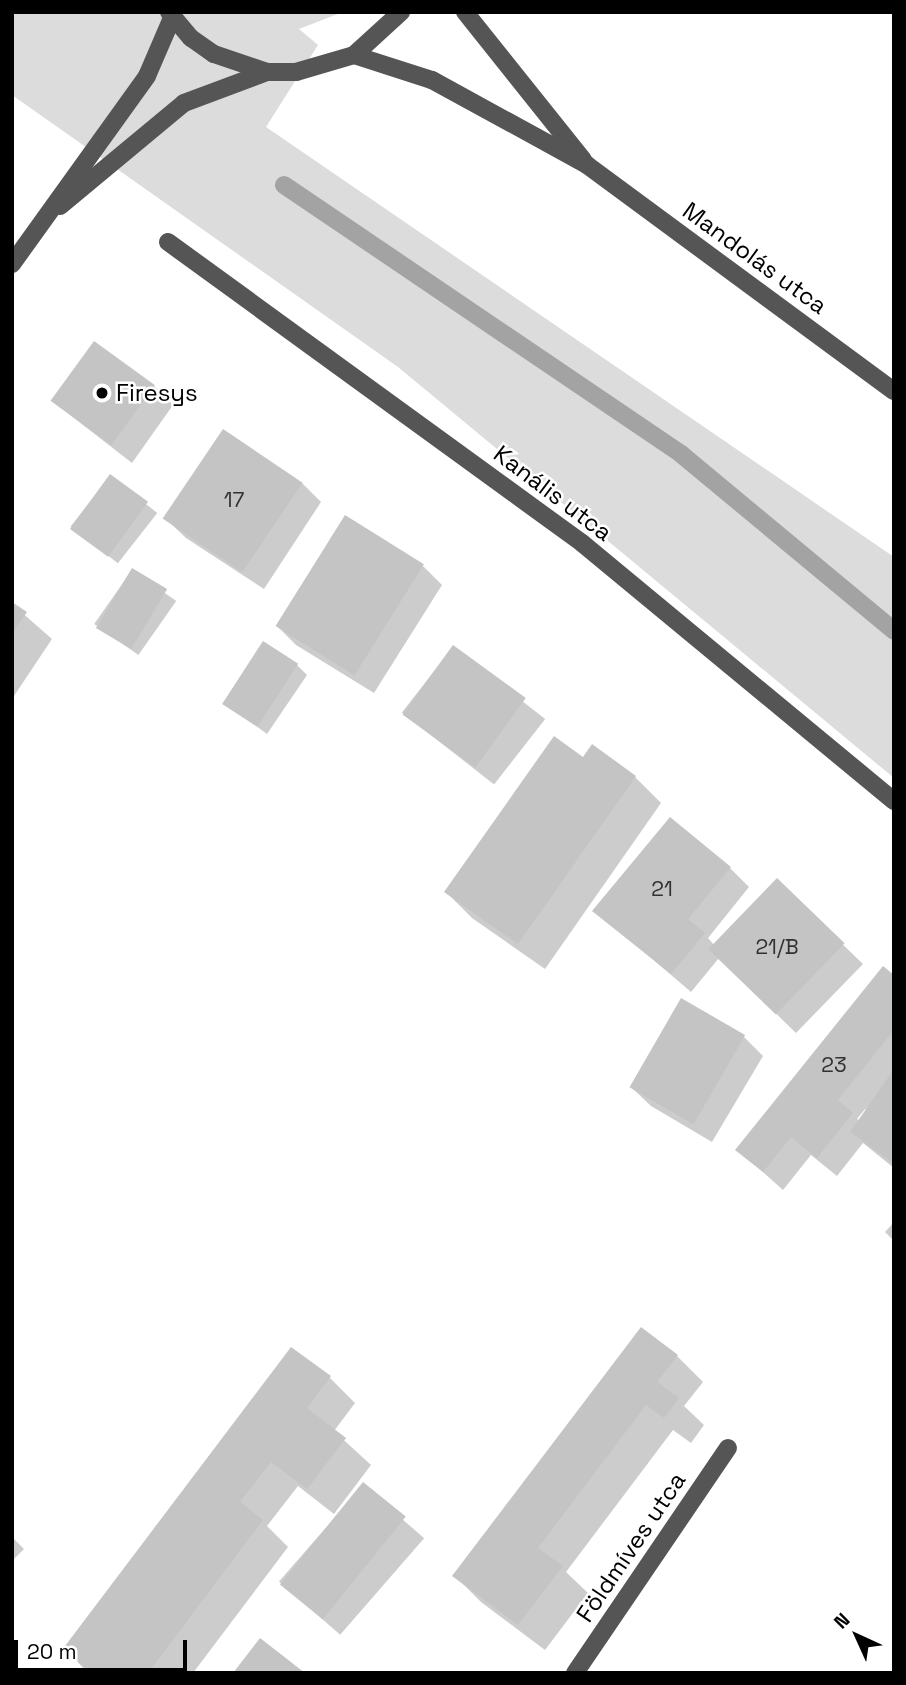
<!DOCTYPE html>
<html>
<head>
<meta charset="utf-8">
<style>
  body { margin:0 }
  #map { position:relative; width:906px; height:1685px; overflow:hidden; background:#fff; font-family:"Space Grotesk",sans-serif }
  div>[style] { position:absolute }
  .green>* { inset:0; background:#dcdcdc }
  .shadow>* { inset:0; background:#0003; transform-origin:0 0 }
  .stream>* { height:18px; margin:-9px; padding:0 9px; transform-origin:9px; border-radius:9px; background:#a3a3a3 }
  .building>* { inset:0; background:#c4c4c4; transform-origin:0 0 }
  .minor>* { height:18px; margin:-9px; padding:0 9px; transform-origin:9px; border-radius:9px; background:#555 }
  .dots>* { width:19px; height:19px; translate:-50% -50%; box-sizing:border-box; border:4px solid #fff; border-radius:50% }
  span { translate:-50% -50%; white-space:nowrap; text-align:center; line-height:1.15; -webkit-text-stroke:5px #fff; paint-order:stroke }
  .number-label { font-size:21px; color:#313131 }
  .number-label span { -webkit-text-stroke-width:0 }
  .street-label { font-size:24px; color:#000 }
  .poi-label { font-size:24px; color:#000 }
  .left { translate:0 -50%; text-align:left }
  .frame { position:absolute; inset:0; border:14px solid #000; pointer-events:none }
  .north { position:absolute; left:822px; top:1601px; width:70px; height:70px; -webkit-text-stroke:5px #fff; paint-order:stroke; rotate:315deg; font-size:19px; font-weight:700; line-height:28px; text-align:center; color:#000 }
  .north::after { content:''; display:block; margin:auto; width:24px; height:32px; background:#000; clip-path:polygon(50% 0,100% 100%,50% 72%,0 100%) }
  .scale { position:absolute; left:14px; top:1640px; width:173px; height:32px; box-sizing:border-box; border:4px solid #000; border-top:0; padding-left:9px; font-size:21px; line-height:24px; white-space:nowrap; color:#000; -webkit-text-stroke:5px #fff; paint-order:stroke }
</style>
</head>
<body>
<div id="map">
  <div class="green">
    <i style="clip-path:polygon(12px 12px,343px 12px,299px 29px,318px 45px,266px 127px,894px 557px,894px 778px,398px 367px,12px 95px)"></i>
  </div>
  <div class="shadow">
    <i style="clip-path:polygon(154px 386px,173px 405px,132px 463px,52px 401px)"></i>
    <i style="left:110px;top:476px;width:60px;height:64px;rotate:38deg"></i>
    <i style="clip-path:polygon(302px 483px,321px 502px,264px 589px,186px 538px,166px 519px)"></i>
    <i style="clip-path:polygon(423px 566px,442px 585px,374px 693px,296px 645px,277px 626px)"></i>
    <i style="left:132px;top:570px;width:54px;height:66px;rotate:35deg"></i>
    <i style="clip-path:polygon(12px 604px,52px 639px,12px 699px)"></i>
    <i style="left:453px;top:647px;width:117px;height:83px;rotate:38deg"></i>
    <i style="clip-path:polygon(297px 665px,307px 675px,267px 734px,223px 702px)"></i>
    <i style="clip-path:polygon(584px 759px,635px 777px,661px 803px,545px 969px,472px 918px,446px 892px)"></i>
    <i style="clip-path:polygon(730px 868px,749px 887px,708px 938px,715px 946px,777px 881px,863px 964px,796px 1033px,719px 958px,691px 992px,595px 910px)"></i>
    <i style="clip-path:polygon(evenodd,894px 977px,894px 1168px,863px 1143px,837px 1176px,811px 1155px,783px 1190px,737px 1149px,894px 977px,865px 1109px,867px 1110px,860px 1121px,857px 1119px,865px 1109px)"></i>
    <i style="clip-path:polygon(744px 1037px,763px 1056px,712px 1142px,651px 1106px,631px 1087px)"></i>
    <i style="clip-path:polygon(894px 1222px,894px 1241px,885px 1232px)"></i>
    <i style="clip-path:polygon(677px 1356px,703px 1382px,684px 1406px,704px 1425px,691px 1443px,673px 1430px,566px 1572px,588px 1593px,545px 1650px,481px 1602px,455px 1576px)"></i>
    <i style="clip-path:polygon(329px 1377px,355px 1403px,334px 1431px,371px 1465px,334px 1514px,298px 1486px,267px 1526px,288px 1547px,193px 1673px,88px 1673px,65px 1649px)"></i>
    <i style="left:363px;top:1485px;width:81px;height:128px;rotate:41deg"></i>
    <i style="clip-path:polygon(12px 1537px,24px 1549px,12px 1561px)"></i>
  </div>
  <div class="stream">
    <i style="left:284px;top:185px;width:480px;rotate:34.1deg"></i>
    <i style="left:681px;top:454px;width:277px;rotate:39.7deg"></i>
  </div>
  <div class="building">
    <i style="left:94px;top:341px;width:75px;height:74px;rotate:36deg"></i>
    <i style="left:223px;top:429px;width:96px;height:108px;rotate:34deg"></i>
    <i style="left:110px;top:474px;width:47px;height:68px;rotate:36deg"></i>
    <i style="left:345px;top:515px;width:93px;height:131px;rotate:32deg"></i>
    <i style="left:132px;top:568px;width:41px;height:70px;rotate:31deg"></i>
    <i style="clip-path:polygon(12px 602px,27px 612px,12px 634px)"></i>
    <i style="left:263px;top:641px;width:42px;height:75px;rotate:33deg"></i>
    <i style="left:453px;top:645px;width:90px;height:86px;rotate:36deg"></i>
    <i style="clip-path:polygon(554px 736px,583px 757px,592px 744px,636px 776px,518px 944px,444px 892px)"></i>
    <i style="clip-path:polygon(670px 817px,731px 867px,688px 919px,705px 933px,671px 974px,592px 911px)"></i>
    <i style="left:777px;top:878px;width:94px;height:99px;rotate:44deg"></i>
    <i style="clip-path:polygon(883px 966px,894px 975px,894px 1030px,838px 1100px,853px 1113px,817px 1158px,791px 1137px,763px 1172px,735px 1150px)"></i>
    <i style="left:681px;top:998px;width:74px;height:103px;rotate:30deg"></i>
    <i style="clip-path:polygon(894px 1069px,894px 1164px,850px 1132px)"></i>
    <i style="clip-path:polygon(641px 1327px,678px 1355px,657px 1382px,679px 1398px,664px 1418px,646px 1405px,538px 1548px,563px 1566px,518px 1625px,452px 1576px)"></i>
    <i style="clip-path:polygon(291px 1347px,331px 1376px,307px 1408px,346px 1438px,307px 1489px,271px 1462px,240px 1502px,263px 1520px,148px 1673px,93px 1673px,62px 1650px)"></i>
    <i style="left:363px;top:1482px;width:55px;height:132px;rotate:39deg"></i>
    <i style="clip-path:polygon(260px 1638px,305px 1673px,233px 1673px)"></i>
  </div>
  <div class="minor">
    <i style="left:169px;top:12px;width:34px;rotate:50deg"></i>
    <i style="left:191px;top:38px;width:28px;rotate:35deg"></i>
    <i style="left:214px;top:54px;width:56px;rotate:18.8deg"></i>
    <i style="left:267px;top:72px;width:29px"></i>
    <i style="left:296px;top:72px;width:60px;rotate:-16.3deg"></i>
    <i style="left:354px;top:55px;width:64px;rotate:-42.5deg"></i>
    <i style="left:465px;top:12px;width:189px;rotate:51.4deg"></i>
    <i style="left:354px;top:55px;width:82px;rotate:17.8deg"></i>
    <i style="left:432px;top:80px;width:177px;rotate:28.7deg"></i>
    <i style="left:587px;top:165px;width:381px;rotate:36.4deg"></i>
    <i style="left:60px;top:206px;width:161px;rotate:-39.7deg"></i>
    <i style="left:184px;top:103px;width:89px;rotate:-20.5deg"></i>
    <i style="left:168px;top:242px;width:512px;rotate:36.02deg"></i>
    <i style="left:582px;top:543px;width:405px;rotate:39.6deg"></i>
    <i style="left:12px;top:264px;width:231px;rotate:-54.3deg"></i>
    <i style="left:147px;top:76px;width:63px;rotate:-66.7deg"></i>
    <i style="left:575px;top:1673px;width:272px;rotate:-55.8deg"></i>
  </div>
  <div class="dots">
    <i style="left:102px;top:393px;background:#000"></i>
  </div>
  <div class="number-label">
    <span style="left:234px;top:500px">17</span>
    <span style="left:662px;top:889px">21</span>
    <span style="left:777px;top:947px">21/B</span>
    <span style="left:834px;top:1065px">23</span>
  </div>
  <div class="street-label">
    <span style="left:755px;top:258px;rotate:36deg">Mandolás utca</span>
    <span style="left:553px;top:493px;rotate:37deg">Kanális utca</span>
    <span style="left:631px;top:1547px;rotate:-56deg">Földmíves utca</span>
  </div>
  <div class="poi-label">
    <span class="left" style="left:116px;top:393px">Firesys</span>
  </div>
  <div class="frame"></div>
  <div class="north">N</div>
  <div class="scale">20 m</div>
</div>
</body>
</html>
